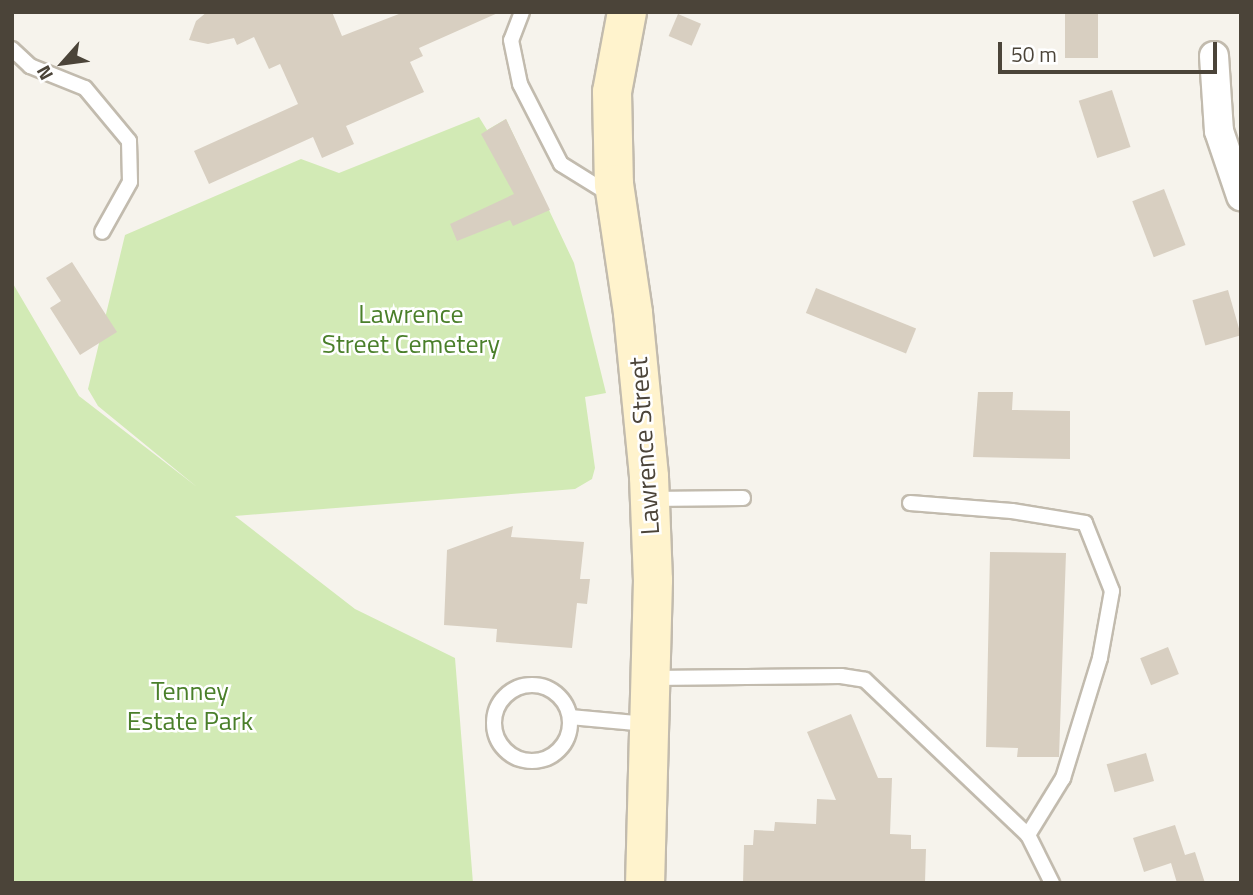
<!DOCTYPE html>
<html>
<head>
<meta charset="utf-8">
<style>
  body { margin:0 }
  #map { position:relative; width:1253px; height:895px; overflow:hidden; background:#f6f3ec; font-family:"Titillium Web",sans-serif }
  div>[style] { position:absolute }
  .green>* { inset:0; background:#d2eab5 }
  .building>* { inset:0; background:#d8cfc1; transform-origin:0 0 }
  .roads { filter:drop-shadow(2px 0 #c2bbae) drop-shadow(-2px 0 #c2bbae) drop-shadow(0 2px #c2bbae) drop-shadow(0 -2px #c2bbae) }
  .service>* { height:14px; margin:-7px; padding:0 7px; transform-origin:7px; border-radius:7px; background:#fff }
  .service>.ring { margin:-7px; padding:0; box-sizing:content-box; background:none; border:14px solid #fff; border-radius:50% }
  .minor>* { height:28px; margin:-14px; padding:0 14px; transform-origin:14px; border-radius:14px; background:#fff }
  .secondary>* { height:38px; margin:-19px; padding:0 19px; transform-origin:19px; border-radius:19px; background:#fff3cd }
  span { translate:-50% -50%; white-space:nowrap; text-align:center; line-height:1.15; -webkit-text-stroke:5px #fff; paint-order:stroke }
  .park-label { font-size:26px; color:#4a7f2a }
  .street-label { font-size:26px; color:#4b4439 }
  .frame { position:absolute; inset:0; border:14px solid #4b4439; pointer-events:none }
  .north { position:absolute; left:28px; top:28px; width:70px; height:70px; -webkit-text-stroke:5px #fff; paint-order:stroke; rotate:242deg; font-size:19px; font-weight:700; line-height:28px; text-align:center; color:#4b4439 }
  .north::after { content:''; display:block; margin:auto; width:24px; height:32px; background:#4b4439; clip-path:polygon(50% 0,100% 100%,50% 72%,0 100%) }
  .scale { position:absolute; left:998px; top:42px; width:219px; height:32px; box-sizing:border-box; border:4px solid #4b4439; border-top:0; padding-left:9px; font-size:21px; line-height:24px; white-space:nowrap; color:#4b4439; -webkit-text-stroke:5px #fff; paint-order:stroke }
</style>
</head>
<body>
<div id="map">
  <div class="green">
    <i style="clip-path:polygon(479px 117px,487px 130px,506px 119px,574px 263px,606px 393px,585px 397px,595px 468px,592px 479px,575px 489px,235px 516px,355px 609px,455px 658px,473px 883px,12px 883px,12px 282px,79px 396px,197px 487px,98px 406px,88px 389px,125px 235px,301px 159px,339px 173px)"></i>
  </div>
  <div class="building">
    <i style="clip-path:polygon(207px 12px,332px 12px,342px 36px,404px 12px,500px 12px,419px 48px,423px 56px,410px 62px,424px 92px,346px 126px,354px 144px,322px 158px,313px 137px,209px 184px,194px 151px,298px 104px,280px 64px,269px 69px,254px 37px,237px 45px,234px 38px,208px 44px,189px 40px,196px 21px)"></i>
    <i style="left:1065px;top:12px;width:33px;height:46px"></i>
    <i style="left:678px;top:14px;width:25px;height:24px;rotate:23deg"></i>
    <i style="left:1112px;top:90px;width:60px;height:35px;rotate:72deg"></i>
    <i style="clip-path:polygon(506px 119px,550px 210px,513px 226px,510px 220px,457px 241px,450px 224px,514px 194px,481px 134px)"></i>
    <i style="left:1164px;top:189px;width:60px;height:34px;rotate:69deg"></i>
    <i style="clip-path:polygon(72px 262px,117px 332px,80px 355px,50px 308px,61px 301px,46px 278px)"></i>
    <i style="left:816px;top:288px;width:108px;height:27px;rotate:22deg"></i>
    <i style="left:1228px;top:290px;width:47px;height:37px;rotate:74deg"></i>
    <i style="clip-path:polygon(978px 392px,1013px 392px,1012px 410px,1070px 411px,1070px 459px,973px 457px)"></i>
    <i style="clip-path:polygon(513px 526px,511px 537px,584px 542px,580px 579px,590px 579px,587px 604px,577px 603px,572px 648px,496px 642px,497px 629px,444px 625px,447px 550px)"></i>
    <i style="clip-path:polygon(990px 552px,1066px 553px,1059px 757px,1017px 757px,1018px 748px,986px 747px)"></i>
    <i style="left:1168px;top:647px;width:29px;height:30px;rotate:68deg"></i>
    <i style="clip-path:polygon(851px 714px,878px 778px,892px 778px,890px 834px,911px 835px,911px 849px,926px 849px,925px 883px,743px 883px,744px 845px,753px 845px,754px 830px,774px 831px,775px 822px,816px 824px,817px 799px,836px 800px,807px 732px)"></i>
    <i style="left:1146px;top:753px;width:29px;height:41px;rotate:74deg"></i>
    <i style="clip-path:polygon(1175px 825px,1185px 855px,1195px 852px,1205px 883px,1177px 883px,1171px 863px,1144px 872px,1133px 838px)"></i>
  </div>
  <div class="roads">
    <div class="service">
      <i style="left:522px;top:12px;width:30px;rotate:111deg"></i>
      <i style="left:511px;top:40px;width:45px;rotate:78.4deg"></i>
      <i style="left:520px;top:84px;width:90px;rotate:62.9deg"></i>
      <i style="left:561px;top:164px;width:59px;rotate:31.8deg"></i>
      <i style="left:12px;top:49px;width:25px;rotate:43deg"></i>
      <i style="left:30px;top:66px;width:59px;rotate:21.8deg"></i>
      <i style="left:85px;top:88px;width:69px;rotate:50.3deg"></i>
      <i style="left:129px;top:141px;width:41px;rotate:88.6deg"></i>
      <i style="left:130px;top:182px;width:57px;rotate:119.2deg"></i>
      <i style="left:650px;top:499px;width:93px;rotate:-0.6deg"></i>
      <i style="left:910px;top:503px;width:102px;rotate:4.5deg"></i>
      <i style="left:1012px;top:511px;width:74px;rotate:9.3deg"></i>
      <i style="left:1085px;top:523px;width:73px;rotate:68.3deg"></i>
      <i style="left:1112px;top:591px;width:68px;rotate:100.2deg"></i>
      <i style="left:1100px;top:658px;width:126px;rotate:107.1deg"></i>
      <i style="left:1063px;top:778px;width:67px;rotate:121.6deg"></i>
      <i style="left:652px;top:678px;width:189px;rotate:-0.6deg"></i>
      <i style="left:841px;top:676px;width:24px;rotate:9deg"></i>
      <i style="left:865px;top:680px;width:225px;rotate:43.6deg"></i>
      <i style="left:1028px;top:835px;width:54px;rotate:63.4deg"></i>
      <i class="ring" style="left:494px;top:685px;width:62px;height:62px"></i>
      <i style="left:570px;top:717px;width:77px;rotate:5.2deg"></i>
    </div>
    <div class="minor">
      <i style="left:1214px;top:56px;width:75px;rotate:86.2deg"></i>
      <i style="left:1219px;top:131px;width:69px;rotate:71.3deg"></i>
    </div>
    <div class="secondary">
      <i style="left:627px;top:12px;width:81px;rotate:100.6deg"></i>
      <i style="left:612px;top:92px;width:92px;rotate:88.8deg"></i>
      <i style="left:614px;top:184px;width:130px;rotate:81.6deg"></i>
      <i style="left:633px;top:313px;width:165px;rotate:84.4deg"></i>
      <i style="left:649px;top:477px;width:103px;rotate:87.8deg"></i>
      <i style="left:653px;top:580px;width:303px;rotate:91.5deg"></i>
    </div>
  </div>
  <div class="park-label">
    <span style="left:411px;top:329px">Lawrence<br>Street Cemetery</span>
    <span style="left:190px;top:706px">Tenney<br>Estate Park</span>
  </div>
  <div class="street-label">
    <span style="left:644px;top:446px;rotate:-94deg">Lawrence Street</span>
  </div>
  <div class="frame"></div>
  <div class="north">N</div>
  <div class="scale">50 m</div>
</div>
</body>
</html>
